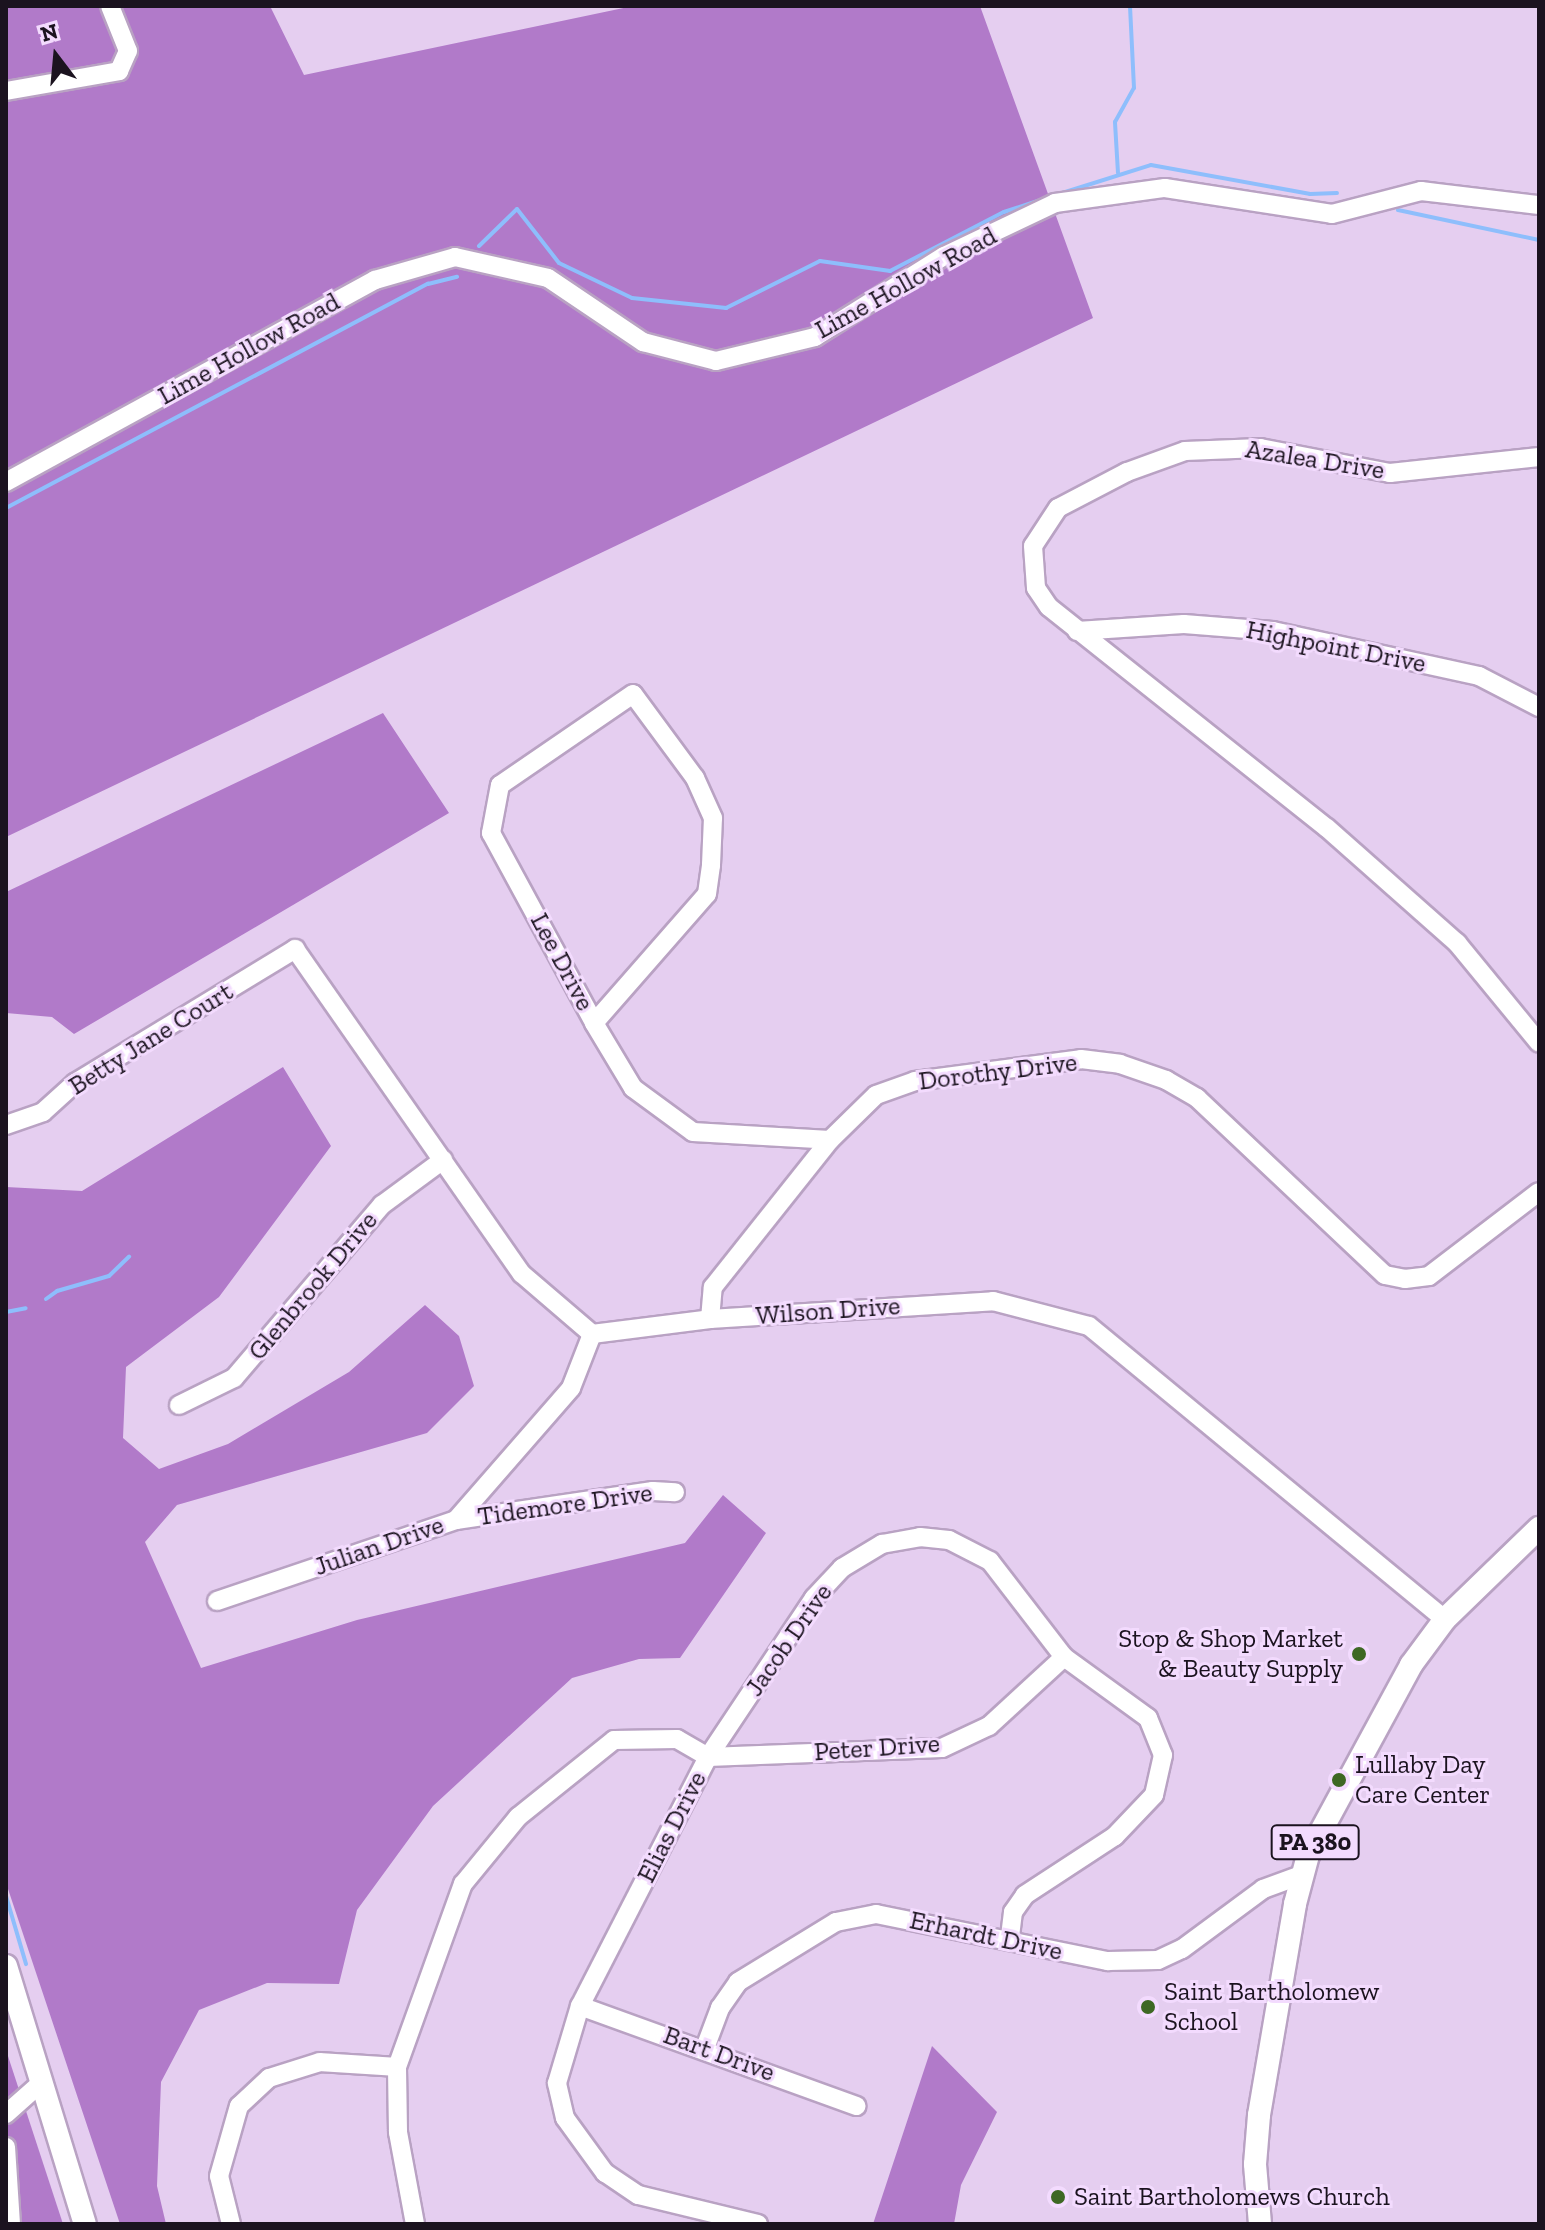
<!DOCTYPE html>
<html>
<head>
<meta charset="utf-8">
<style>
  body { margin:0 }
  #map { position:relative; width:1545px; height:2230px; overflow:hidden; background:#e5cef0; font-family:"Zilla Slab",serif }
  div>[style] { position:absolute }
  .forest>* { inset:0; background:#b17ac9 }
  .stream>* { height:4px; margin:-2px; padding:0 2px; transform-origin:2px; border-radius:2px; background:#8ebefc }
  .roads { filter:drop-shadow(2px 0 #b9a2c3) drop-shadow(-2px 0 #b9a2c3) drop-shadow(0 2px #b9a2c3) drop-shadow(0 -2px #b9a2c3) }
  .minor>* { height:18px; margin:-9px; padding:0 9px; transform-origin:9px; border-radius:9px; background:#fff }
  .major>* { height:22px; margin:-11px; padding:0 11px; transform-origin:11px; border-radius:11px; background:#fff }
  .dots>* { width:22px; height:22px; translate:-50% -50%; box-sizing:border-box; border:4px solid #f3dbfe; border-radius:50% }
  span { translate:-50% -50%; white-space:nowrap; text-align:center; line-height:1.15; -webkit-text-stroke:6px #f3dbfe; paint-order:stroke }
  .shield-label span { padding:2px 6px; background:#f3dbfe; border:2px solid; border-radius:6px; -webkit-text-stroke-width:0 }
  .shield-label { font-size:24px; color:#1b131f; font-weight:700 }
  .street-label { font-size:26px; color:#1b131f }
  .poi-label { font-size:26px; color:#1b131f }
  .right { translate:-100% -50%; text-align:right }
  .left { translate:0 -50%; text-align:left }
  .frame { position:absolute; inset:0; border:8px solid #1b131f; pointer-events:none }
  .north { position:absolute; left:16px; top:16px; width:80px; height:80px; -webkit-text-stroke:6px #f3dbfe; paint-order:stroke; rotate:344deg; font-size:22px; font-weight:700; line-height:32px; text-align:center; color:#1b131f }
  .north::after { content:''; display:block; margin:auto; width:28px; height:36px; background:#1b131f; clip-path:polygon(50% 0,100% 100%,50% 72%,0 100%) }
</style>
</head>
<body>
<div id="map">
  <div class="forest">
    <i style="clip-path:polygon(6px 6px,270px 6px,304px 75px,633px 6px,980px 6px,1093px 318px,6px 837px)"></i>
    <i style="clip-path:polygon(383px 713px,449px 813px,74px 1034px,52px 1017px,6px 1013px,6px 892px)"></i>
    <i style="clip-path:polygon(283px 1067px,331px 1146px,219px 1297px,126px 1367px,123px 1438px,159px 1469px,228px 1444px,349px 1372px,425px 1305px,459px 1336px,474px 1386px,427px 1433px,177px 1505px,145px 1542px,201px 1668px,357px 1620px,685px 1543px,723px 1495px,766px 1533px,680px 1658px,639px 1659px,572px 1678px,433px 1806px,357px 1910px,339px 1984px,267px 1983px,199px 2010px,161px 2082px,157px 2186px,166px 2224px,120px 2224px,6px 1883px,6px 1187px,82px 1191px)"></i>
    <i style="clip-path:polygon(932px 2046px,997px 2112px,961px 2185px,954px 2224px,873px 2224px)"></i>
    <i style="clip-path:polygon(6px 2050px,63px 2224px,6px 2224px)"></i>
  </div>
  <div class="stream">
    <i style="left:1118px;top:173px;width:51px;rotate:-93.4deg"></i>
    <i style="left:1115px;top:122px;width:39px;rotate:-61deg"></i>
    <i style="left:1134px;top:88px;width:82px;rotate:-92.8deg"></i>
    <i style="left:1059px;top:194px;width:96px;rotate:-17.5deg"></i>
    <i style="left:1151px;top:165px;width:162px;rotate:10.3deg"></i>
    <i style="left:1310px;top:194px;width:27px;rotate:-2deg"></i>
    <i style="left:1398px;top:210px;width:144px;rotate:12deg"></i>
    <i style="left:479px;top:246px;width:53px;rotate:-44.2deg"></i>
    <i style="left:517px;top:209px;width:68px;rotate:52.1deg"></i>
    <i style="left:559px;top:263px;width:81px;rotate:25.6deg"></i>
    <i style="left:632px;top:298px;width:95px;rotate:6.1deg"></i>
    <i style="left:726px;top:308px;width:105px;rotate:-26.6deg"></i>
    <i style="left:820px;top:261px;width:71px;rotate:8.1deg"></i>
    <i style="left:890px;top:271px;width:128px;rotate:-27.4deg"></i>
    <i style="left:1004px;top:212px;width:41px;rotate:-18.4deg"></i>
    <i style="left:6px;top:508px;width:478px;rotate:-28deg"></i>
    <i style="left:428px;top:284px;width:30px;rotate:-14deg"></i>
    <i style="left:46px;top:1299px;width:14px;rotate:-36deg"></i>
    <i style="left:57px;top:1291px;width:54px;rotate:-16.1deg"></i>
    <i style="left:109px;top:1276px;width:28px;rotate:-44deg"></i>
    <i style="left:6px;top:1312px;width:20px;rotate:-11deg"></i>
    <i style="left:6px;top:1896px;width:71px;rotate:73.6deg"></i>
  </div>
  <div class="roads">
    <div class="minor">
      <i style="left:6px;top:91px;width:115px;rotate:-10deg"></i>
      <i style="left:119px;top:71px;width:22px;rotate:-66deg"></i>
      <i style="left:128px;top:51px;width:48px;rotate:-111.8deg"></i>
      <i style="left:1539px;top:457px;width:150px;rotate:173.9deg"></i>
      <i style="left:1390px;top:473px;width:132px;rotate:-169.1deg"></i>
      <i style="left:1260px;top:448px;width:75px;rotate:177.7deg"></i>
      <i style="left:1185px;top:451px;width:62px;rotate:160.1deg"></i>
      <i style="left:1127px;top:472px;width:78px;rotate:152.4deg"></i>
      <i style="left:1058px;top:508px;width:45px;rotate:123.3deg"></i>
      <i style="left:1033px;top:546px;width:42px;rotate:85.9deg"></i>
      <i style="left:1036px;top:588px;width:23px;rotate:56deg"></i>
      <i style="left:1049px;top:607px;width:355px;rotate:38.5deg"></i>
      <i style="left:1327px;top:828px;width:174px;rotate:41.5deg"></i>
      <i style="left:1457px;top:943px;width:129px;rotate:50.6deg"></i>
      <i style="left:6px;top:482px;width:421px;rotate:-28.7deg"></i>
      <i style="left:375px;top:280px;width:83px;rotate:-16deg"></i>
      <i style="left:455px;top:257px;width:95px;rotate:12.7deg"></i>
      <i style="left:548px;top:278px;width:115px;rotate:34deg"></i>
      <i style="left:643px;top:342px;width:75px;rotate:14.6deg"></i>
      <i style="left:716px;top:361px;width:102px;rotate:-13.6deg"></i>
      <i style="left:815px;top:337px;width:152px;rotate:-32.1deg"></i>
      <i style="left:944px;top:256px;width:123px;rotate:-25.5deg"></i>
      <i style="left:1055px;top:203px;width:111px;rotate:-7.8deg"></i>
      <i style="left:1165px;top:188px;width:169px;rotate:8.8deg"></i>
      <i style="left:1332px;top:214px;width:92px;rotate:-14.5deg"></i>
      <i style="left:1421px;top:191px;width:119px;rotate:6.8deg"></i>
      <i style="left:1077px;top:631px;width:107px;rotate:-3.7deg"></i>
      <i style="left:1184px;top:624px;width:89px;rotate:4.5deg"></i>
      <i style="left:1273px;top:631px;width:211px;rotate:12.3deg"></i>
      <i style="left:1479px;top:676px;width:68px;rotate:27.3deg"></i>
      <i style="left:594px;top:1023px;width:171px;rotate:-48.8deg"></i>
      <i style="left:707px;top:894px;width:29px;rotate:-82deg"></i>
      <i style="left:711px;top:865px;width:47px;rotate:-87.6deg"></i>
      <i style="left:713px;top:818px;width:44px;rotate:-114.2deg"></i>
      <i style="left:695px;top:778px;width:104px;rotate:-126.4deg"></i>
      <i style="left:633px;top:694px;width:161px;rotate:145.6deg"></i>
      <i style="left:500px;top:785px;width:49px;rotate:100.6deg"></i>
      <i style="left:491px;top:833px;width:216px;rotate:61.5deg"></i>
      <i style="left:594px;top:1023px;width:76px;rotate:59deg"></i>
      <i style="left:633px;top:1088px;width:74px;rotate:36.3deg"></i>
      <i style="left:693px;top:1132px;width:137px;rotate:3.3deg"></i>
      <i style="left:6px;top:1125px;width:39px;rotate:-19deg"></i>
      <i style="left:43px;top:1112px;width:43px;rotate:-42.2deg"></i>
      <i style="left:75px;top:1083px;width:258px;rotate:-31.3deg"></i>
      <i style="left:295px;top:949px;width:396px;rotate:55.1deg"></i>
      <i style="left:522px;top:1274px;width:92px;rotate:40.6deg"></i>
      <i style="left:592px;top:1334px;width:119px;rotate:-7.2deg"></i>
      <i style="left:710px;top:1319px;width:284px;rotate:-3.6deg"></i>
      <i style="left:993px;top:1301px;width:99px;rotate:14.6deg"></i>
      <i style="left:1089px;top:1326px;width:461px;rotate:39.5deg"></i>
      <i style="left:710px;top:1319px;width:32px;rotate:-85deg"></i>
      <i style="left:713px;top:1287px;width:188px;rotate:-51.5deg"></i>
      <i style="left:830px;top:1140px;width:64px;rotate:-44.4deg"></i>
      <i style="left:876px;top:1095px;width:41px;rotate:-19.7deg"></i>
      <i style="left:915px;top:1081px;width:167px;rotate:-7.5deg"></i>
      <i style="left:1081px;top:1059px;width:39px;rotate:7deg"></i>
      <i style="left:1120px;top:1064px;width:49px;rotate:19.2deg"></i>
      <i style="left:1166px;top:1080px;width:36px;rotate:30deg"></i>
      <i style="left:1197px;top:1098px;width:258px;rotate:43.3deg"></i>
      <i style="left:1385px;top:1275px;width:20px;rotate:11deg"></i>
      <i style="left:1405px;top:1279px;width:24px;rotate:-7deg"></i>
      <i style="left:1429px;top:1276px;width:138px;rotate:-37.4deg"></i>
      <i style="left:179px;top:1405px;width:61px;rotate:-26.1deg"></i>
      <i style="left:234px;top:1378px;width:228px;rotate:-49.5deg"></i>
      <i style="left:382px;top:1205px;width:76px;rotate:-36.4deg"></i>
      <i style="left:456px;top:1520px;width:199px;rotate:-8.4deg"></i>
      <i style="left:653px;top:1491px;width:22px;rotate:3deg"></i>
      <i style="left:217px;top:1601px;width:252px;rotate:-18.7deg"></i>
      <i style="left:456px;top:1520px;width:175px;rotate:-48.9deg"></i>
      <i style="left:571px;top:1388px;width:58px;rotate:-68.7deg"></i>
      <i style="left:708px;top:1757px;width:234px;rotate:-2.2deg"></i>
      <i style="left:942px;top:1748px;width:52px;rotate:-25.1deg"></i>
      <i style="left:989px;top:1726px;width:102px;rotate:-42.6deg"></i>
      <i style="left:580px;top:2006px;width:294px;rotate:19.9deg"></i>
      <i style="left:705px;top:2048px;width:43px;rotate:-69.4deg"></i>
      <i style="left:720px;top:2008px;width:32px;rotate:-55deg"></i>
      <i style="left:738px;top:1982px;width:115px;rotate:-31.5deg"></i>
      <i style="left:836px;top:1922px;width:41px;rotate:-11.3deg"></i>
      <i style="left:876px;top:1914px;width:237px;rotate:11.5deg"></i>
      <i style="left:1108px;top:1961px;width:50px;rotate:-1.1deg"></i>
      <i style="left:1158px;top:1960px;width:26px;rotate:-25deg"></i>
      <i style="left:1182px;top:1949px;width:101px;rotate:-36.5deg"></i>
      <i style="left:1263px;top:1889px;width:40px;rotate:-20.2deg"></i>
      <i style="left:6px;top:2114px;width:48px;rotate:-41.6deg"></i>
      <i style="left:6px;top:2147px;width:77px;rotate:86.3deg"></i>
      <i style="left:231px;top:2224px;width:49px;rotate:-104deg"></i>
      <i style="left:219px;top:2176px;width:73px;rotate:-74.1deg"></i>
      <i style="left:239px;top:2106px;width:41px;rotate:-43deg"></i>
      <i style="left:269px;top:2078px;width:53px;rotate:-17.4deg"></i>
      <i style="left:320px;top:2062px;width:77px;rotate:3.7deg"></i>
      <i style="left:415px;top:2224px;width:94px;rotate:-100.5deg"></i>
      <i style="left:398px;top:2132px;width:65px;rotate:-90.9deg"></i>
      <i style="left:397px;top:2067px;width:195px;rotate:-70.2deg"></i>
      <i style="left:463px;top:1884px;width:87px;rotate:-50.6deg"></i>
      <i style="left:518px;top:1817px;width:123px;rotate:-38.7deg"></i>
      <i style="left:614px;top:1740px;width:63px;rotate:-0.9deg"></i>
      <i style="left:677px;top:1739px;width:36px;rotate:30deg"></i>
      <i style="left:758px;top:2224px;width:123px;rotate:-166.4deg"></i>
      <i style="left:638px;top:2195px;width:40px;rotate:-146deg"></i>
      <i style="left:605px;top:2173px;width:68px;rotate:-126deg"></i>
      <i style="left:565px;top:2118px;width:36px;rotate:-103deg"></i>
      <i style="left:557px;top:2083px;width:80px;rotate:-73.4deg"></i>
      <i style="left:580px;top:2006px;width:280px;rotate:-62.8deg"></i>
      <i style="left:708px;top:1757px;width:191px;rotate:-56.3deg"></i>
      <i style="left:814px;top:1598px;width:41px;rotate:-47deg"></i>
      <i style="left:842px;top:1568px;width:47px;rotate:-31deg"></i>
      <i style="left:882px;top:1544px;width:39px;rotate:-10deg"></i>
      <i style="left:920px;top:1537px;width:29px;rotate:6deg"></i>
      <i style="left:949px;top:1540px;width:46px;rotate:27.1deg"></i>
      <i style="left:990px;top:1561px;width:121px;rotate:52.4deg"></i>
      <i style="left:1064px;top:1657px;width:104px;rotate:36deg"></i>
      <i style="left:1148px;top:1718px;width:40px;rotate:68deg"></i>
      <i style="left:1163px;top:1755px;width:41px;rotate:102.7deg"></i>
      <i style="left:1154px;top:1795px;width:57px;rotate:133.6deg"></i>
      <i style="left:1115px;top:1836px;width:108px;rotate:146.8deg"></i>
      <i style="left:1025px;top:1895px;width:21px;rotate:125deg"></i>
      <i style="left:1013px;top:1912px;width:26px;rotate:97deg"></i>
    </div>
    <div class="major">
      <i style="left:6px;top:1966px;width:270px;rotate:73deg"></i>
      <i style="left:1260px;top:2224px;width:60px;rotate:-94.8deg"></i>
      <i style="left:1255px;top:2164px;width:49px;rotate:-85.3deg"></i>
      <i style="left:1259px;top:2115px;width:214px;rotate:-80.3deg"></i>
      <i style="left:1295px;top:1904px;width:51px;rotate:-75.1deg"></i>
      <i style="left:1308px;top:1855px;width:216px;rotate:-61.5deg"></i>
      <i style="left:1411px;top:1665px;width:57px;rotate:-53.5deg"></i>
      <i style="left:1445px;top:1619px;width:131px;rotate:-44.1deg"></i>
    </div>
  </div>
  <div class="dots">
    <i style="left:1359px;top:1654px;background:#3e6824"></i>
    <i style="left:1339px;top:1780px;background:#3e6824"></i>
    <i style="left:1148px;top:2007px;background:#3e6824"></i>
    <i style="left:1058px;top:2197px;background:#3e6824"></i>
  </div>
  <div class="shield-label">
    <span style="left:1315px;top:1842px">PA 380</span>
  </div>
  <div class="street-label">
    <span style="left:906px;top:283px;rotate:-29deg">Lime Hollow Road</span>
    <span style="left:249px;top:349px;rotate:-29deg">Lime Hollow Road</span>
    <span style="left:1315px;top:460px;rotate:9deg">Azalea Drive</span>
    <span style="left:1336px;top:647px;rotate:11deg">Highpoint Drive</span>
    <span style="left:562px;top:962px;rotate:62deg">Lee Drive</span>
    <span style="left:151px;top:1039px;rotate:-32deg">Betty Jane Court</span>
    <span style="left:998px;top:1072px;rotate:-7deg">Dorothy Drive</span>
    <span style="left:313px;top:1286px;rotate:-50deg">Glenbrook Drive</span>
    <span style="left:828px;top:1311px;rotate:-4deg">Wilson Drive</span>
    <span style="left:565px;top:1505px;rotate:-8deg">Tidemore Drive</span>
    <span style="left:379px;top:1546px;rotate:-19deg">Julian Drive</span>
    <span style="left:789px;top:1640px;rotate:-55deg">Jacob Drive</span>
    <span style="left:877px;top:1748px;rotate:-4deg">Peter Drive</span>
    <span style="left:672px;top:1827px;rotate:-63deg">Elias Drive</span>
    <span style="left:986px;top:1936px;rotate:12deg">Erhardt Drive</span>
    <span style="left:719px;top:2054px;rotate:20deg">Bart Drive</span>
  </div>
  <div class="poi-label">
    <span class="right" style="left:1343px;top:1654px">Stop &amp; Shop Market<br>&amp; Beauty Supply</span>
    <span class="left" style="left:1355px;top:1780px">Lullaby Day<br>Care Center</span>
    <span class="left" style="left:1164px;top:2007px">Saint Bartholomew<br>School</span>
    <span class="left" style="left:1074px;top:2197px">Saint Bartholomews Church</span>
  </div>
  <div class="frame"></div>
  <div class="north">N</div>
</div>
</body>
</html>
